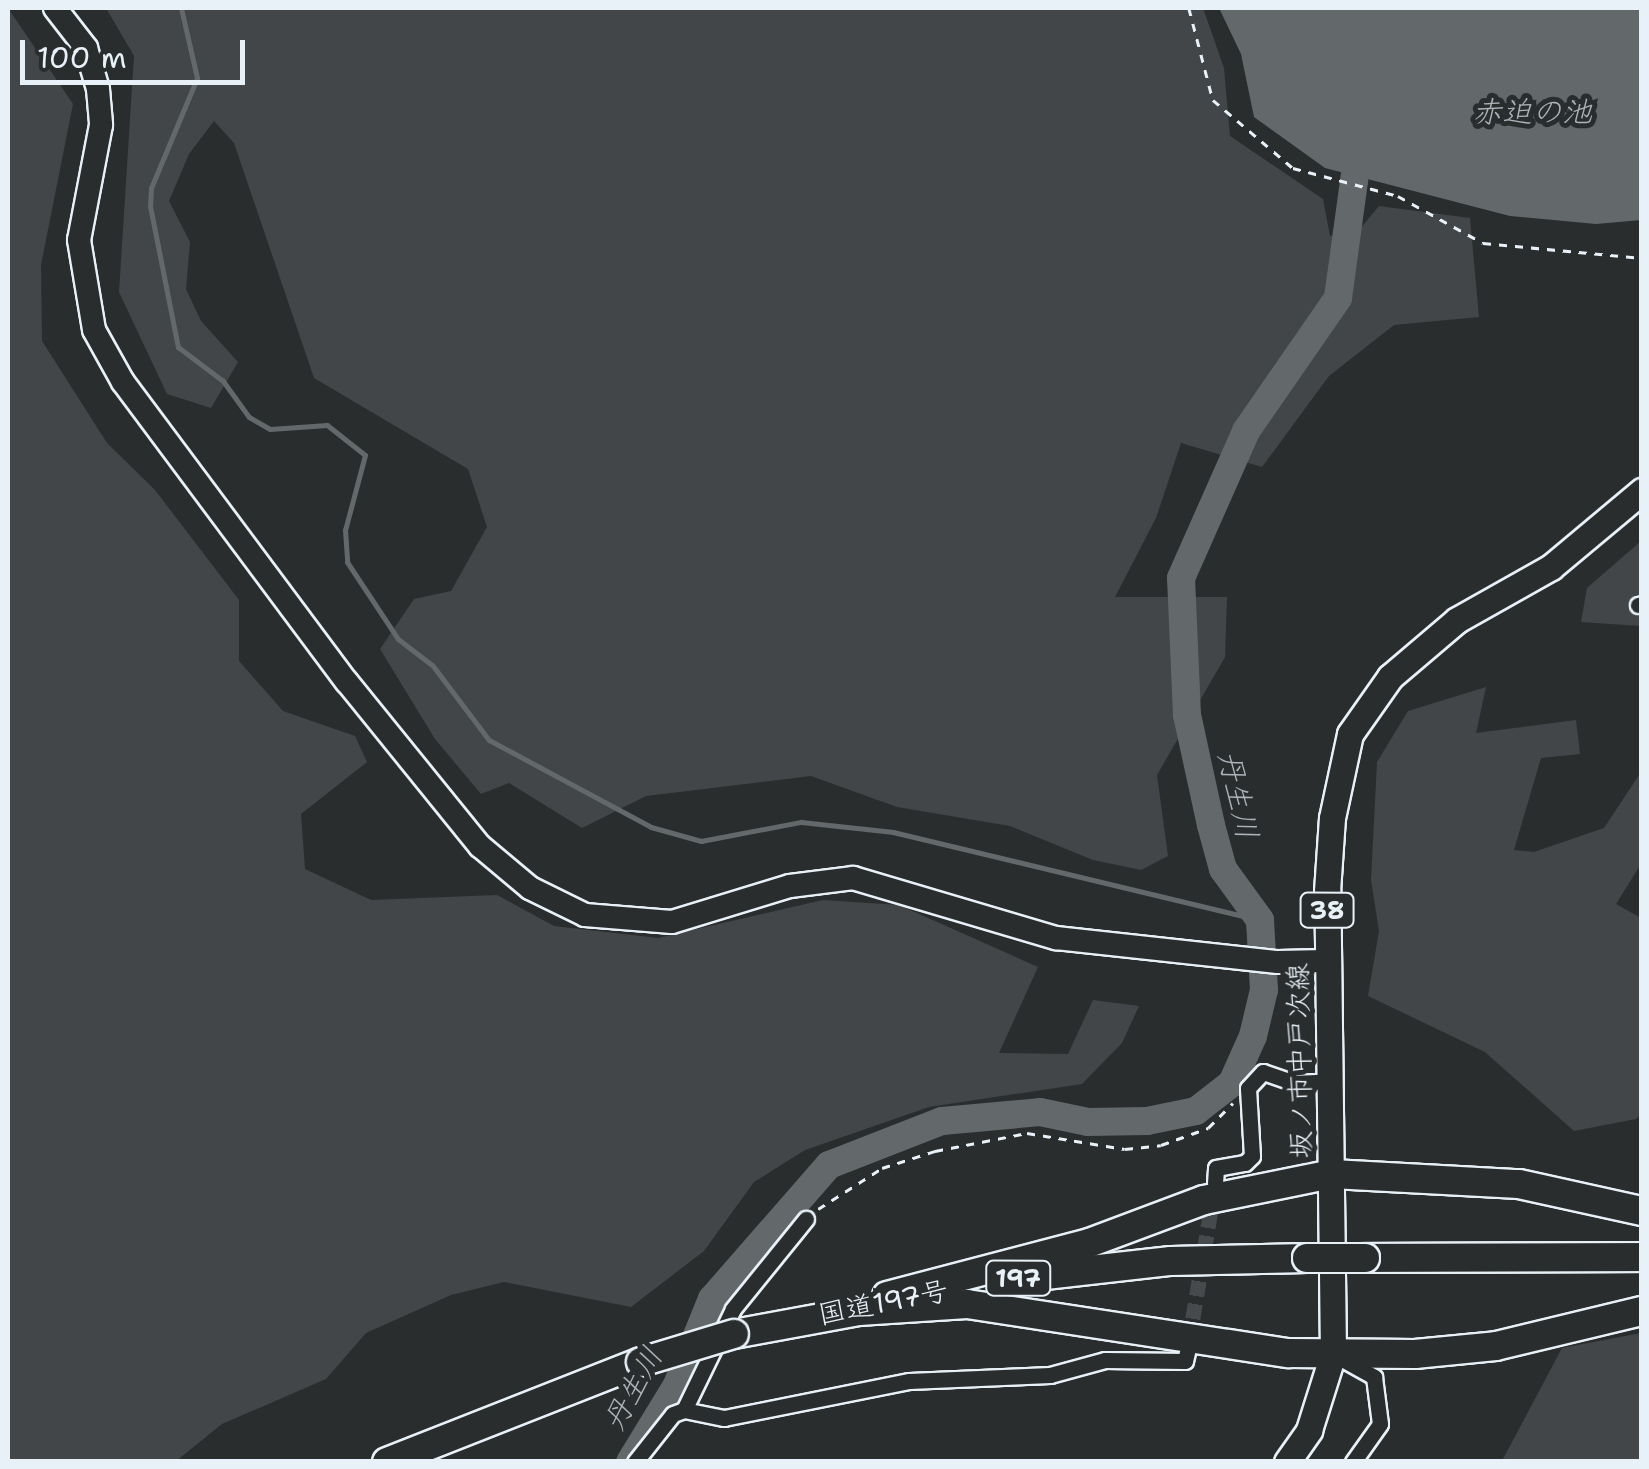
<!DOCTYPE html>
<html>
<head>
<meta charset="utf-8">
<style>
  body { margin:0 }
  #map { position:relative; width:1649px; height:1469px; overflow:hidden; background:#2a2d2e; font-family:"Shantell Sans","Klee One",sans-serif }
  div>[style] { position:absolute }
  .green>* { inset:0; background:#424648 }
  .water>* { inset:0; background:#63686b }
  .stream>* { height:5px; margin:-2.5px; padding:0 2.5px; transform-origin:2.5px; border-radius:2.5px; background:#63686b }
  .river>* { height:28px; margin:-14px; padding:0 14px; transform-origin:14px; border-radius:14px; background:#63686b }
  .street-tunnel>* { height:15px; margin-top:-7.5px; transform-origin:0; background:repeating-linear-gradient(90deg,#464a4c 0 15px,transparent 0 23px) }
  .path>* { height:2.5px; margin-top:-1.25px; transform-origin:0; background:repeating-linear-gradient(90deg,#e8f1f8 0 8px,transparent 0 16px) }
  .roads { filter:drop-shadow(2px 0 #e8f1f8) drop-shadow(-2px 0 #e8f1f8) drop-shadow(0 2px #e8f1f8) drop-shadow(0 -2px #e8f1f8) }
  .street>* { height:15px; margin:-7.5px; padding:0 7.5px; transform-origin:7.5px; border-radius:7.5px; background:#2a2d2e }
  .secondary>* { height:22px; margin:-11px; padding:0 11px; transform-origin:11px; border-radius:11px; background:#2a2d2e }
  .primary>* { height:25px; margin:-12.5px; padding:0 12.5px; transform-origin:12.5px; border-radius:12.5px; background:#2a2d2e }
  .highway>* { height:28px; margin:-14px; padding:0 14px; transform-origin:14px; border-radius:14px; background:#2a2d2e }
  .bridges { filter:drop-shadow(2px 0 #e8f1f8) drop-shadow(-2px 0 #e8f1f8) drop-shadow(0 2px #e8f1f8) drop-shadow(0 -2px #e8f1f8) }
  .highway-bridge>* { height:28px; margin:-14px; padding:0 14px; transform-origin:14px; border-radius:14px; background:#2a2d2e }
  span { translate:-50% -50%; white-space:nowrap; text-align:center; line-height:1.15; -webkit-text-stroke:10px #2a2d2e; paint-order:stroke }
  .shield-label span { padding:2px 8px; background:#2a2d2e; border:2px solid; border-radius:8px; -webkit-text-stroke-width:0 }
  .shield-label { font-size:25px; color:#e8f1f8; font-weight:700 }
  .street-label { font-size:28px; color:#e8f1f8 }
  .water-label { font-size:30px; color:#acb3b9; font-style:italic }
  .frame { position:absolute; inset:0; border:10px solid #e8f1f8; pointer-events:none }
  .scale { position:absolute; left:20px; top:40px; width:225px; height:45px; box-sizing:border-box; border:5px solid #e8f1f8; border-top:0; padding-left:12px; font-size:30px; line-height:35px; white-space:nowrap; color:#e8f1f8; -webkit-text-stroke:8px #2a2d2e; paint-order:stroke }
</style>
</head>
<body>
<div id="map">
  <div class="green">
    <i style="clip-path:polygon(8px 8px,73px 104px,41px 265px,42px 341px,107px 443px,155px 490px,239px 600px,239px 661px,283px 711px,355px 736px,367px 762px,301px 814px,305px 869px,371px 900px,497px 895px,554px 926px,658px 938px,823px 900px,899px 905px,1038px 967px,999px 1053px,1068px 1054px,1093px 1000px,1139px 1006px,1122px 1043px,1082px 1084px,929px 1107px,805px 1150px,754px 1182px,704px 1251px,631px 1307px,504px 1282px,451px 1295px,366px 1333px,326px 1379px,222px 1424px,176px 1461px,8px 1461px)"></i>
    <i style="clip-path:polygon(106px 8px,1203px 8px,1224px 68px,1230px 136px,1323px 199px,1330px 236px,1359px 230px,1379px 206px,1470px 218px,1479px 317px,1394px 325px,1329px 376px,1262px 467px,1181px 443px,1156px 518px,1115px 597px,1227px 597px,1225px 657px,1157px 775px,1168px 856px,1141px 870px,1093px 860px,1010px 826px,897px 807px,811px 776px,646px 796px,582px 828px,509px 783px,481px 794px,435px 739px,380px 649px,414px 599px,451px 591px,487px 527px,468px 469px,314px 378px,234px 143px,214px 121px,189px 154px,169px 201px,190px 242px,186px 289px,201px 321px,238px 362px,211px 408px,167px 394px,119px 292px,134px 56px)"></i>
    <i style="clip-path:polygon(1641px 541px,1641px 626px,1581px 622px,1587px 588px)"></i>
    <i style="clip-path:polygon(1486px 687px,1476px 733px,1576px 720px,1580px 754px,1541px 758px,1514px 850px,1534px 852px,1604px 828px,1641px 772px,1641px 864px,1616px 904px,1641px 918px,1642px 1113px,1636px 1119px,1574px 1131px,1485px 1052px,1368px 996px,1379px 931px,1371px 880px,1377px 762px,1408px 711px)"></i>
    <i style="clip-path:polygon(1641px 1333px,1641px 1461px,1502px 1461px,1562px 1348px)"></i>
  </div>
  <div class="water">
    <i style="clip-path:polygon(1219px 8px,1641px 8px,1641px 220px,1596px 224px,1510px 216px,1325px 168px,1254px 117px,1241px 54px)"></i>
  </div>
  <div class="stream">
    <i style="left:181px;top:8px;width:72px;rotate:77.1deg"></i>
    <i style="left:197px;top:78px;width:119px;rotate:112.7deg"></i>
    <i style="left:151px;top:188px;width:18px;rotate:93deg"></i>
    <i style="left:150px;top:206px;width:144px;rotate:78.8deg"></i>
    <i style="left:178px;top:347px;width:56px;rotate:37.1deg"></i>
    <i style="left:223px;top:381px;width:44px;rotate:54.2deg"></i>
    <i style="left:249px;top:417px;width:24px;rotate:30deg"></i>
    <i style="left:270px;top:429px;width:57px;rotate:-4deg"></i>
    <i style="left:327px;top:425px;width:48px;rotate:38.3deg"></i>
    <i style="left:365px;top:455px;width:78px;rotate:104.9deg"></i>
    <i style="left:345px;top:530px;width:32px;rotate:86deg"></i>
    <i style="left:347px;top:562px;width:92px;rotate:56.5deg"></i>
    <i style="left:398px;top:639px;width:44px;rotate:37.6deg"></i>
    <i style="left:433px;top:666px;width:93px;rotate:52.9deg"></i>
    <i style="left:489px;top:740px;width:184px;rotate:28.2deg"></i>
    <i style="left:651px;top:827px;width:52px;rotate:15.6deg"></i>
    <i style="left:701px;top:841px;width:102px;rotate:-10.8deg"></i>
    <i style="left:801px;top:822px;width:93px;rotate:6.2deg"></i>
    <i style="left:893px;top:832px;width:377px;rotate:13.5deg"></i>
  </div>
  <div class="river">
    <i style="left:630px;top:1462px;width:90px;rotate:-58.6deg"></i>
    <i style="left:677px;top:1385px;width:93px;rotate:-67.9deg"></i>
    <i style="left:712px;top:1299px;width:178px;rotate:-48.9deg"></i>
    <i style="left:829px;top:1165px;width:121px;rotate:-21.3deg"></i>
    <i style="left:942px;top:1121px;width:98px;rotate:-5.2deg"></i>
    <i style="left:1040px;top:1112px;width:49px;rotate:11.8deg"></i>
    <i style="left:1088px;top:1122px;width:59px;rotate:-1deg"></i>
    <i style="left:1147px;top:1121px;width:50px;rotate:-11.5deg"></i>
    <i style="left:1196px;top:1111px;width:46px;rotate:-37.9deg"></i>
    <i style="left:1232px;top:1083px;width:51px;rotate:-65.9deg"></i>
    <i style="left:1253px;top:1036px;width:47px;rotate:-76.6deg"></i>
    <i style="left:1264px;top:990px;width:70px;rotate:-93.3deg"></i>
    <i style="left:1260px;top:920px;width:63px;rotate:-126deg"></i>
    <i style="left:1223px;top:869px;width:46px;rotate:-105.3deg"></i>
    <i style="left:1211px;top:825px;width:113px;rotate:-102.3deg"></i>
    <i style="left:1187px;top:715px;width:137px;rotate:-92.5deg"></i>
    <i style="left:1181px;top:578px;width:161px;rotate:-66.1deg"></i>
    <i style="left:1246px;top:431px;width:162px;rotate:-55.3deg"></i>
    <i style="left:1338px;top:298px;width:139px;rotate:-82.2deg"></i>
    <i style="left:1357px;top:160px;width:20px;rotate:-33deg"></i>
  </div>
  <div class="street-tunnel">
    <i style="left:1189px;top:1341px;width:146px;rotate:-80.5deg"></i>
  </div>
  <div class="path">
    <i style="left:1189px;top:8px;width:95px;rotate:75.4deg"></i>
    <i style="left:1213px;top:100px;width:105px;rotate:40.4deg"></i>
    <i style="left:1293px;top:168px;width:109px;rotate:14.9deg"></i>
    <i style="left:1398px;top:196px;width:97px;rotate:28.9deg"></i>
    <i style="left:1483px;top:243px;width:160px;rotate:5.4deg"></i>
    <i style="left:818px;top:1209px;width:76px;rotate:-32.6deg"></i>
    <i style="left:882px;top:1168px;width:56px;rotate:-17.8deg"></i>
    <i style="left:935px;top:1151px;width:94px;rotate:-11.1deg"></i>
    <i style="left:1027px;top:1133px;width:99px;rotate:9.3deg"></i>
    <i style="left:1125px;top:1149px;width:36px;rotate:-6deg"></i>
    <i style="left:1161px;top:1145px;width:50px;rotate:-19.9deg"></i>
    <i style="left:1208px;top:1128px;width:35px;rotate:-45deg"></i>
  </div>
  <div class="roads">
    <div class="street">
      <i style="left:1638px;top:605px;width:4px;rotate:-14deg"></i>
      <i style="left:1215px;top:1183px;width:15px;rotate:-86deg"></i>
      <i style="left:1216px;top:1168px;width:29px;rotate:-10deg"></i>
      <i style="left:1245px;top:1163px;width:10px;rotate:-45deg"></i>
      <i style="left:1252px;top:1156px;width:68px;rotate:-93.4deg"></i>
      <i style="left:1248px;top:1088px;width:22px;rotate:-47deg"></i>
      <i style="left:1263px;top:1072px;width:34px;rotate:19deg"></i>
      <i style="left:1295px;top:1083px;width:36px;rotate:-3deg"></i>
      <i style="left:1342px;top:1359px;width:37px;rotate:29deg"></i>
      <i style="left:1374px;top:1377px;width:47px;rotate:82.7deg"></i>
      <i style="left:1380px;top:1424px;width:47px;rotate:125.4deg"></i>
      <i style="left:684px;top:1410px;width:41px;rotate:11.3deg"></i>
      <i style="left:724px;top:1418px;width:189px;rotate:-11.3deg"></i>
      <i style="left:909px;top:1381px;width:141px;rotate:-2.4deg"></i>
      <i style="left:1050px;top:1375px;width:57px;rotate:-15.3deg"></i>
      <i style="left:1105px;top:1360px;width:80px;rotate:0.7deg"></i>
      <i style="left:1185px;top:1361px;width:13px;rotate:-77deg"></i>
      <i style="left:635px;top:1462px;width:61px;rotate:-51.6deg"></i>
      <i style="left:673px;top:1414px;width:12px;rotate:-20deg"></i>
      <i style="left:684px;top:1410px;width:112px;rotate:-64.1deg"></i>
      <i style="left:733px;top:1309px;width:116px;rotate:-51deg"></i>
    </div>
    <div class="secondary">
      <i style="left:55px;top:8px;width:51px;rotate:52.2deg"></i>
      <i style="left:86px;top:48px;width:43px;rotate:73.7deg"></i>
      <i style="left:98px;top:89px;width:36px;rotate:85deg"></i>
      <i style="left:101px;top:125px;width:117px;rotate:100.8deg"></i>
      <i style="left:79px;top:240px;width:91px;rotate:80.5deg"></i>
      <i style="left:94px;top:330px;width:60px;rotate:60.9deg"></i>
      <i style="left:123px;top:382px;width:374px;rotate:53.3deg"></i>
      <i style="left:347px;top:682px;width:211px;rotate:51deg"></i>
      <i style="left:480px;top:846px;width:65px;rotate:40deg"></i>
      <i style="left:530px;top:888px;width:61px;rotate:26.1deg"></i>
      <i style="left:585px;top:915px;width:87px;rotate:4.6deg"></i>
      <i style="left:672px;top:922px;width:123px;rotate:-17deg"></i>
      <i style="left:790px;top:886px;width:64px;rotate:-7.2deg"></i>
      <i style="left:853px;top:878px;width:212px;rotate:16.5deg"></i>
      <i style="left:1056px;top:938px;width:223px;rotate:6.2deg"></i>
      <i style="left:1278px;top:962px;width:48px;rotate:-1.2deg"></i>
    </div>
    <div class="primary">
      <i style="left:1287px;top:1462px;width:39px;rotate:-55deg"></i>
      <i style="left:1309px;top:1430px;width:80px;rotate:-72.5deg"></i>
      <i style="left:1333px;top:1354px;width:463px;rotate:-90.7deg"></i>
      <i style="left:1327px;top:891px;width:73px;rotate:-86.1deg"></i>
      <i style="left:1332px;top:818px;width:86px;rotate:-77.9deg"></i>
      <i style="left:1350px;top:734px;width:70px;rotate:-54.9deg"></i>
      <i style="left:1390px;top:677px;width:88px;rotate:-40.4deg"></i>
      <i style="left:1457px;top:620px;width:108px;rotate:-29.4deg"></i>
      <i style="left:1551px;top:567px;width:119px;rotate:-39.9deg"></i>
    </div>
    <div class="highway">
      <i style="left:1365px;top:1258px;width:277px;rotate:-0.2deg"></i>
      <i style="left:1010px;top:1279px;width:162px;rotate:-6.4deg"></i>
      <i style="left:1171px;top:1261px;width:136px;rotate:-1.3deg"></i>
      <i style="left:887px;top:1296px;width:209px;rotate:-14.7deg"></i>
      <i style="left:1089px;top:1243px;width:123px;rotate:-20.5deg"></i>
      <i style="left:1204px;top:1200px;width:131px;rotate:-11.5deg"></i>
      <i style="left:1332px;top:1174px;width:187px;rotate:3.1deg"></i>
      <i style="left:1519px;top:1184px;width:126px;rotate:12.4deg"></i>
      <i style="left:734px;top:1334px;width:127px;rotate:-10.4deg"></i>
      <i style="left:859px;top:1311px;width:108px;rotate:-3.7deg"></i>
      <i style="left:967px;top:1304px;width:326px;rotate:8.7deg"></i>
      <i style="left:1289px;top:1353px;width:126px;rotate:0.5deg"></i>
      <i style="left:1415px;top:1354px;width:81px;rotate:-5.6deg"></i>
      <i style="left:1496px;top:1346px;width:150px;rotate:-13.5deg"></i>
      <i style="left:387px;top:1462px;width:273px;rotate:-21.5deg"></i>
    </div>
  </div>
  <div class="bridges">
    <div class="highway-bridge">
      <i style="left:1307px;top:1258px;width:58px"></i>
      <i style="left:641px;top:1362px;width:97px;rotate:-16.8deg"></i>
    </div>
  </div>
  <div class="shield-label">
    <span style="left:1327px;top:910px">38</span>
    <span style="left:1018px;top:1278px">197</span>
  </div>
  <div class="street-label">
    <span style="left:1299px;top:1061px;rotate:-91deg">坂ノ市中戸次線</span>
    <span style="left:883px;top:1302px;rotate:-11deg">国道197号</span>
  </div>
  <div class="water-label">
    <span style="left:1532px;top:112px">赤迫の池</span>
    <span style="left:1238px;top:795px;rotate:77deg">丹生川</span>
    <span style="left:633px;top:1389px;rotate:-61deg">丹生川</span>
  </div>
  <div class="frame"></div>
  <div class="scale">100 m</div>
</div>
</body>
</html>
